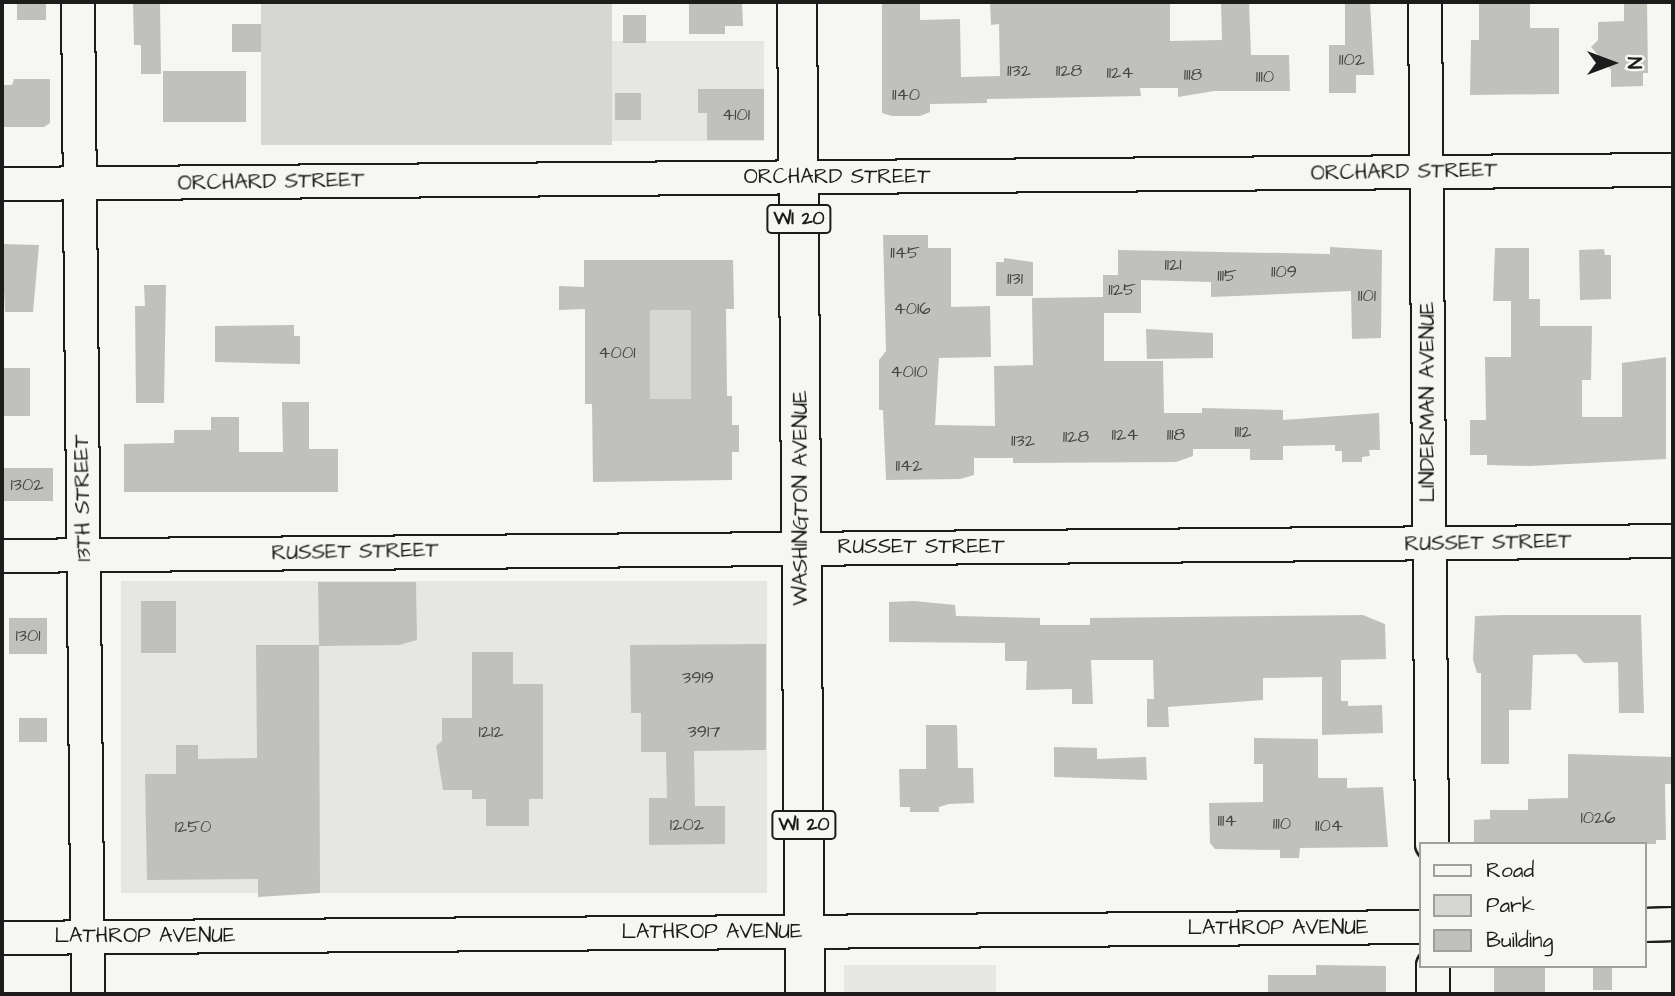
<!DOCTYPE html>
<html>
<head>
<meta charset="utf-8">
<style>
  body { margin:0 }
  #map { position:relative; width:1675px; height:996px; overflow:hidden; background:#f6f6f2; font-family:"Architects Daughter",sans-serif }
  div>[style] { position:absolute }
  .built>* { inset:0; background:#e6e6e2; transform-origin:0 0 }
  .green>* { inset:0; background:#d6d6d2; transform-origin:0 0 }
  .building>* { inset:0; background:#c0c0bd; transform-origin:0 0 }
  .roads { filter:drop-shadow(2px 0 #1c1c1c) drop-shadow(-2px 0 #1c1c1c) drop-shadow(0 2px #1c1c1c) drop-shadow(0 -2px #1c1c1c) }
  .minor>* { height:32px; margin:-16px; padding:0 16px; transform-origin:16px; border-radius:16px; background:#f6f6f2 }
  .major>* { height:38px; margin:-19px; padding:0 19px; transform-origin:19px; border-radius:19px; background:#f6f6f2 }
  span { translate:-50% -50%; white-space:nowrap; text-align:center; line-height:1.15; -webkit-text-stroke:5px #f6f6f2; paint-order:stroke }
  .number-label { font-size:18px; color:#454544 }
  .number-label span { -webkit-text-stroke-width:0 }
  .shield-label span { padding:2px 5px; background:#f6f6f2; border:2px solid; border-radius:5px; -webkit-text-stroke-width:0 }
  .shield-label { font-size:19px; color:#1c1c1c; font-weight:700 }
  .street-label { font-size:21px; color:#1c1c1c }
  .frame { position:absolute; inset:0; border:4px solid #1c1c1c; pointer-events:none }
  .legend { position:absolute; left:1419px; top:842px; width:228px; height:126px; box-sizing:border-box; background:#f6f6f2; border:2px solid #9f9f9c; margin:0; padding:9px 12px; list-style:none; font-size:21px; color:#1c1c1c }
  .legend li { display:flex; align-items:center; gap:14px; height:35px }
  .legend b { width:35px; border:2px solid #9f9f9c }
  .north { position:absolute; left:1577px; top:28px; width:70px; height:70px; -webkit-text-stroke:5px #f6f6f2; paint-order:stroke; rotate:90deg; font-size:19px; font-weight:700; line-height:28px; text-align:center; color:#1c1c1c }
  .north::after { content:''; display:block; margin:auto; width:24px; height:32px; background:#1c1c1c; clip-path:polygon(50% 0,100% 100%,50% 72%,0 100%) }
</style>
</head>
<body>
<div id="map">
  <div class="built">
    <i style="left:764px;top:41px;width:100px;height:152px;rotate:90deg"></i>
    <i style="left:767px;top:581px;width:312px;height:646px;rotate:90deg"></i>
    <i style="left:996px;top:965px;width:29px;height:152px;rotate:90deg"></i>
  </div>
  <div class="green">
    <i style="left:261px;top:2px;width:351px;height:143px"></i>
    <i style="left:650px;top:310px;width:41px;height:89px"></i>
  </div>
  <div class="building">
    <i style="left:17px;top:2px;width:29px;height:18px"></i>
    <i style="clip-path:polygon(133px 2px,160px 2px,161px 74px,141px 74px,141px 45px,134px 45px)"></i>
    <i style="clip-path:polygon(689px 2px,742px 2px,743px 26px,725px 26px,725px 34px,689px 34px)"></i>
    <i style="clip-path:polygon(882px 2px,920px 2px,920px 20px,960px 19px,961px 77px,1000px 76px,999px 24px,991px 25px,990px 2px,1170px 2px,1170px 41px,1222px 40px,1221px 3px,1249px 3px,1251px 55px,1289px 55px,1290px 91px,1214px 91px,1178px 97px,1178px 88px,1140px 88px,1141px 96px,987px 99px,987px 103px,930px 104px,930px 112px,920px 116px,892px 116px,882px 113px)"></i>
    <i style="clip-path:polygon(1345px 2px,1370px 2px,1374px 75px,1356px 75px,1356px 93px,1329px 93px,1329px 45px,1345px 45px)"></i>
    <i style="clip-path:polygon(1479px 2px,1530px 2px,1530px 28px,1559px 28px,1559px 94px,1470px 95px,1471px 40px,1479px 40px)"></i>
    <i style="clip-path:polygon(1624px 2px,1647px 2px,1648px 73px,1643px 73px,1643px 86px,1611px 87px,1611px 70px,1591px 47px,1598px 40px,1598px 22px,1624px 21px)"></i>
    <i style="left:623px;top:15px;width:23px;height:28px"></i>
    <i style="left:232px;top:24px;width:29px;height:28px"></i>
    <i style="left:246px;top:71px;width:51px;height:83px;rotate:90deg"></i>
    <i style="clip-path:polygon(14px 79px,50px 79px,50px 123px,44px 127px,2px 127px,2px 85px,12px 85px)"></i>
    <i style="clip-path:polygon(698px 89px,764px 89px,764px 140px,707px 140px,707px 113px,698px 113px)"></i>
    <i style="left:615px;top:93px;width:26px;height:27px"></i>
    <i style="clip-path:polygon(883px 235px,928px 235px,928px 248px,951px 248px,951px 307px,990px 306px,991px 357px,939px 358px,935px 425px,995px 426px,994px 366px,1033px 365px,1032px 298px,1103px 297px,1103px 275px,1118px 275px,1118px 250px,1330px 254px,1330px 247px,1382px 250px,1381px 338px,1352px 339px,1351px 291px,1211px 297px,1211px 282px,1141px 280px,1141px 313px,1104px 313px,1104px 361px,1163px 361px,1164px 413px,1202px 413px,1202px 408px,1283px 410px,1283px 420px,1379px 413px,1380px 450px,1369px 450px,1370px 456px,1362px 457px,1362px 462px,1342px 462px,1342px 451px,1335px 451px,1335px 445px,1283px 446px,1283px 460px,1250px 460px,1250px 449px,1193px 449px,1193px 456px,1176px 462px,1013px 463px,1013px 458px,974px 458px,974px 475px,960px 479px,886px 480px,883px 410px,879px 410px,879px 360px,886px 351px)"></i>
    <i style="clip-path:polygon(2px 244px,39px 245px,33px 312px,5px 312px)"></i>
    <i style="clip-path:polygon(1495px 248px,1529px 248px,1529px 299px,1540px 299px,1540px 326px,1592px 326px,1591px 380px,1582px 380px,1582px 417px,1622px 417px,1622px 363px,1666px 357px,1666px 459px,1530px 466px,1487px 465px,1487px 455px,1470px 455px,1470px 420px,1486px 420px,1485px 357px,1511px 357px,1511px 301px,1493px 301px)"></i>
    <i style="clip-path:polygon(1604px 249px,1605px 255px,1611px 255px,1611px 299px,1580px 300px,1579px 250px)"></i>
    <i style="clip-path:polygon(1004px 258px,1033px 262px,1033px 296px,996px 296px,996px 262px,1004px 262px)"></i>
    <i style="clip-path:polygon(evenodd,584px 260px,733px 260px,734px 309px,726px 309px,727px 396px,732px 396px,732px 425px,739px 425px,739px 452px,732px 452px,732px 480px,593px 482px,592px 404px,585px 404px,585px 309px,559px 310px,559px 286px,584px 287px,584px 260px,650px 310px,691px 310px,691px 399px,650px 399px,650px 310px)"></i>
    <i style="clip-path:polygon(144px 285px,166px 285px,164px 403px,136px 403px,135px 306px,145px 306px)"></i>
    <i style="clip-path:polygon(294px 325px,294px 336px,300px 336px,300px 364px,215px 362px,215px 326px)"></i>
    <i style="clip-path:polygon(1146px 329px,1213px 333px,1213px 358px,1147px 359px)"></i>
    <i style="left:2px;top:368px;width:28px;height:48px"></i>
    <i style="clip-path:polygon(282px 402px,309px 402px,309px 449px,338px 449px,338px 492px,124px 492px,124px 444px,174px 443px,174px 430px,211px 430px,211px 417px,239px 417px,239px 452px,283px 452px)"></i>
    <i style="left:53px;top:468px;width:33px;height:51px;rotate:90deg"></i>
    <i style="clip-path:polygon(318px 582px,416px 582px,417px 640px,399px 645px,319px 646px,320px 893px,258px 897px,258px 879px,147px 880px,145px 774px,176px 774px,176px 745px,198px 745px,198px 759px,257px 758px,256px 645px,319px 645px)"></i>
    <i style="left:141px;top:601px;width:35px;height:52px"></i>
    <i style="clip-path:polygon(914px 601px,955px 605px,956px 616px,1040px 618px,1040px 625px,1090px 625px,1090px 618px,1363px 615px,1385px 624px,1386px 659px,1341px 660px,1341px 701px,1348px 701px,1348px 706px,1382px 705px,1383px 733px,1322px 735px,1322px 677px,1263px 678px,1263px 700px,1168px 707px,1169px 727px,1147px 727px,1147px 699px,1154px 699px,1153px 660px,1091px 660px,1093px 704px,1072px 704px,1072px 689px,1026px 690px,1027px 661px,1005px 661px,1005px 643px,889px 642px,889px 602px)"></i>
    <i style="clip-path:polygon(1504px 615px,1641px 615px,1644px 713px,1619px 713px,1618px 662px,1584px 663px,1576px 654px,1533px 655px,1531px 710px,1509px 710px,1509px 764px,1481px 764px,1481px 673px,1477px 673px,1473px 660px,1475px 616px)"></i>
    <i style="left:9px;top:618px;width:38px;height:36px"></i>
    <i style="clip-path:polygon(766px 644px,766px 750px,694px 751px,695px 806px,725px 806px,725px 844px,649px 845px,649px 798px,667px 798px,666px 752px,641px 752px,641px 713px,631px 713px,630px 645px)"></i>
    <i style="clip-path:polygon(472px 652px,513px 652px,513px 684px,543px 684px,543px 799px,529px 799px,529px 826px,486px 826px,486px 799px,472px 799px,472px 790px,443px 790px,436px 746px,442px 741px,442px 718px,472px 718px)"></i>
    <i style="left:19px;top:718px;width:28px;height:24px"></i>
    <i style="clip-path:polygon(926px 725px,957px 725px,958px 768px,973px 768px,974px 803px,949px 804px,939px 807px,939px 812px,910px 812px,910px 807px,900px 807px,899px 769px,926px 769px)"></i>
    <i style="clip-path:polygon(1254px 738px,1318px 739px,1318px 778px,1347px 778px,1347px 788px,1383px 787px,1388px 847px,1300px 848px,1299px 858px,1280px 858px,1280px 850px,1215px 849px,1210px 843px,1209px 803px,1263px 802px,1263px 764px,1254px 764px)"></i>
    <i style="clip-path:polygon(1054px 747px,1097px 748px,1097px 759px,1146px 757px,1147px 780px,1054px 777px)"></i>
    <i style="clip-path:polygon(1568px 754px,1673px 757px,1673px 784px,1665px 784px,1666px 840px,1656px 840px,1656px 844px,1474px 844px,1474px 820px,1490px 819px,1490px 810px,1528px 810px,1528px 799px,1568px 798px)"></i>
    <i style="clip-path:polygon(1316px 965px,1386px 966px,1386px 994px,1268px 994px,1268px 975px,1316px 975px)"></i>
    <i style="left:1494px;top:966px;width:51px;height:27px"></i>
    <i style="left:1593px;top:966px;width:19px;height:24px"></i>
  </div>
  <div class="roads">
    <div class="minor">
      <i style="left:78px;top:2px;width:992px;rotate:89.42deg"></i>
      <i style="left:1425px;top:2px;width:842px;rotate:89.52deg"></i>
      <i style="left:2px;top:184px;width:1671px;rotate:-0.48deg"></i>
      <i style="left:2px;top:556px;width:1671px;rotate:-0.51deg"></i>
      <i style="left:1645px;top:925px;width:28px;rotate:-2deg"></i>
      <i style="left:2px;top:938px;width:1419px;rotate:-0.44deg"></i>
      <i style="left:1433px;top:966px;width:28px;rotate:90deg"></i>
    </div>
    <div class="major">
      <i style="left:797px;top:2px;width:992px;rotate:89.54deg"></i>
    </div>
  </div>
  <div class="number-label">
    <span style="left:1352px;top:60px">1102</span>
    <span style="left:1019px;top:71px">1132</span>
    <span style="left:1069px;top:71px">1128</span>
    <span style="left:1120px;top:73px">1124</span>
    <span style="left:1193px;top:75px">1118</span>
    <span style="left:1265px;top:77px">1110</span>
    <span style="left:906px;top:95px">1140</span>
    <span style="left:736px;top:115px">4101</span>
    <span style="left:905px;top:253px">1145</span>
    <span style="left:1173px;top:265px">1121</span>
    <span style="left:1284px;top:272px">1109</span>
    <span style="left:1227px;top:276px">1115</span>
    <span style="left:1015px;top:279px">1131</span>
    <span style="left:1122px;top:290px">1125</span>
    <span style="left:1367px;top:296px">1101</span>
    <span style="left:912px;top:309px">4016</span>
    <span style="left:617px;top:353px">4001</span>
    <span style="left:909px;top:372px">4010</span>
    <span style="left:1243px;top:432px">1112</span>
    <span style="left:1125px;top:435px">1124</span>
    <span style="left:1176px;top:435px">1118</span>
    <span style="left:1076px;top:437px">1128</span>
    <span style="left:1023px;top:441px">1132</span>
    <span style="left:909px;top:466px">1142</span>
    <span style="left:27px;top:485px">1302</span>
    <span style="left:28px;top:636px">1301</span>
    <span style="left:698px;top:678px">3919</span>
    <span style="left:491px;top:732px">1212</span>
    <span style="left:704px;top:732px">3917</span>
    <span style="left:1598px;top:818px">1026</span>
    <span style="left:1227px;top:821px">1114</span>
    <span style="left:1282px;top:824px">1110</span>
    <span style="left:687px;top:825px">1202</span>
    <span style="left:1329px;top:826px">1104</span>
    <span style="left:193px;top:827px">1250</span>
  </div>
  <div class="shield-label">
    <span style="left:799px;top:219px">WI 20</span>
    <span style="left:804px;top:825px">WI 20</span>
  </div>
  <div class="street-label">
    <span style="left:1404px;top:172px;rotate:-1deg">ORCHARD STREET</span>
    <span style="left:837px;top:177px">ORCHARD STREET</span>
    <span style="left:271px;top:182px;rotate:-1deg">ORCHARD STREET</span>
    <span style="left:1428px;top:402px;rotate:-90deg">LINDERMAN AVENUE</span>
    <span style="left:83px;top:498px;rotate:-91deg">13TH STREET</span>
    <span style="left:801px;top:498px;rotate:-90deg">WASHINGTON AVENUE</span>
    <span style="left:1488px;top:543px;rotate:-1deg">RUSSET STREET</span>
    <span style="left:921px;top:547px">RUSSET STREET</span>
    <span style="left:355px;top:552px;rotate:-1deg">RUSSET STREET</span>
    <span style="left:1278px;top:928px">LATHROP AVENUE</span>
    <span style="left:712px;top:932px">LATHROP AVENUE</span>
    <span style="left:145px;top:936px">LATHROP AVENUE</span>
  </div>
  <div class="frame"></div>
  <ul class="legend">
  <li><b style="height:9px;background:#f6f6f2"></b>Road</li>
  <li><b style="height:19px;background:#d6d6d2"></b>Park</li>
  <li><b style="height:19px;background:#c0c0bd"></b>Building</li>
  </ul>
  <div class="north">N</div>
</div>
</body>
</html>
